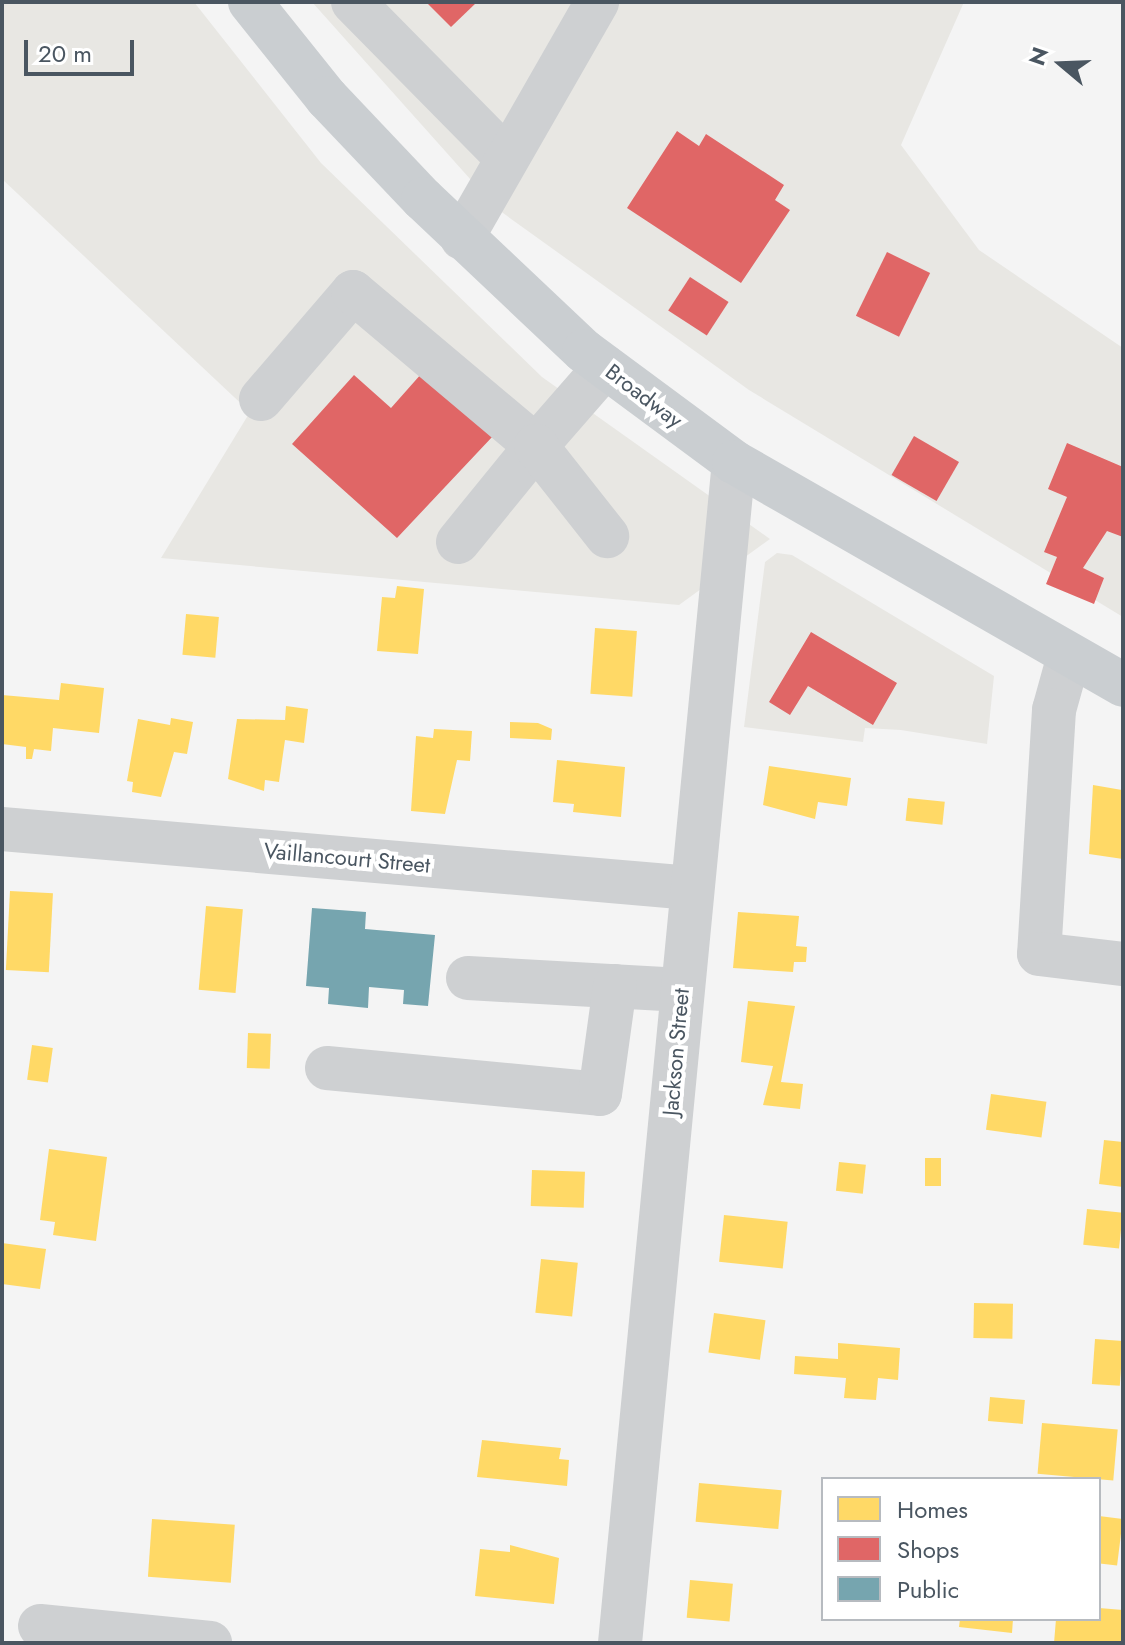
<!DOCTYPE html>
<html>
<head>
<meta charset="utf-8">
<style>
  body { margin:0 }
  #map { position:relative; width:1125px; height:1645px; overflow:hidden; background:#f4f4f4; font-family:Jost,sans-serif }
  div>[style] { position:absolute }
  .commercial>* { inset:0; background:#e8e7e3 }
  .homes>* { inset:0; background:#ffd966; transform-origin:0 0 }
  .shops>* { inset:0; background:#e06666; transform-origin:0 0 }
  .public>* { inset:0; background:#76a5af }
  .minor>* { height:44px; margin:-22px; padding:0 22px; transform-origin:22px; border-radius:22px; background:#ced0d2 }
  .major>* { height:44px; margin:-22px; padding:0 22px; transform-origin:22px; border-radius:22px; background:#caced1 }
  span { translate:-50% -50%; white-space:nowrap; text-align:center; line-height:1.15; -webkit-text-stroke:8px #fff; paint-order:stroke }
  .street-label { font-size:22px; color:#4a5661 }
  .frame { position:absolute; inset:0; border:4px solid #4a5661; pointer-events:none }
  .legend { position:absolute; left:821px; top:1477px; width:280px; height:144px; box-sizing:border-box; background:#fff; border:2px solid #b7bbc0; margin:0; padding:10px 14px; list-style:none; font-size:24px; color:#4a5661 }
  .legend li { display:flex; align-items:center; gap:16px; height:40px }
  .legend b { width:40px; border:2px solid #b7bbc0 }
  .north { position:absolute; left:1021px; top:24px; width:80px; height:80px; -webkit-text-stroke:6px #fff; paint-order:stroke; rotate:289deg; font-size:22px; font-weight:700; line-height:32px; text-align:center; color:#4a5661 }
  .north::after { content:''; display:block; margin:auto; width:28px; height:36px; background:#4a5661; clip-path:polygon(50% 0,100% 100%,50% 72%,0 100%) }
  .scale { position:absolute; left:24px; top:40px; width:110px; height:36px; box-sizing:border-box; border:4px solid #4a5661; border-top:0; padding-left:10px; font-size:24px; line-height:28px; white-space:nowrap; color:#4a5661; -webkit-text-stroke:6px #fff; paint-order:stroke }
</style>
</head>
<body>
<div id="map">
  <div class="commercial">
    <i style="clip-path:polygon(2px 2px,194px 2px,321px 163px,542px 377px,770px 539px,679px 605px,161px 558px,250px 412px,2px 179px)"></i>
    <i style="clip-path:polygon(312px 2px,964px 2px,901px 145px,979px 250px,1123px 348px,1123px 617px,749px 390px,496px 208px)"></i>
    <i style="clip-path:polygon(777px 553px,792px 555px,994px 676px,987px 744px,901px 730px,865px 728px,863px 742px,744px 727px,765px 562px)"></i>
  </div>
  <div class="homes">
    <i style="clip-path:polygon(397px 586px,424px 589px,418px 654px,377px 651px,382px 597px,395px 598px)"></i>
    <i style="left:186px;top:614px;width:33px;height:41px;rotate:5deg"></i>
    <i style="left:595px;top:628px;width:42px;height:66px;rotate:4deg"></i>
    <i style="clip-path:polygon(61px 683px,104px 688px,99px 733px,53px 728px,51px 751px,34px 749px,32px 759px,26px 759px,26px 747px,2px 744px,2px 695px,59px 700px)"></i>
    <i style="clip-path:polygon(286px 706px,308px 709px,304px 743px,285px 740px,279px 782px,265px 780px,264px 791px,228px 779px,237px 719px,285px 720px)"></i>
    <i style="clip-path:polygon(171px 718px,193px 722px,187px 754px,174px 752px,161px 797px,132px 792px,133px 782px,127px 781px,138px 719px,170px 725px)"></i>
    <i style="clip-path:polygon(510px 722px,538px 723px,552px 729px,551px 740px,510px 738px)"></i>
    <i style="clip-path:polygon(434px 729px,472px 731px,470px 761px,457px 760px,445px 814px,411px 811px,416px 736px,433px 738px)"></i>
    <i style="clip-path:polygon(557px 760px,625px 767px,621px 817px,573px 812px,574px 804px,553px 802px)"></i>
    <i style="clip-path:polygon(769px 766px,851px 778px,847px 806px,818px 802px,815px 819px,763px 805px)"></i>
    <i style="clip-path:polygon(1093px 785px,1122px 790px,1123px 859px,1089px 854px)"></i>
    <i style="left:908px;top:798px;width:37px;height:23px;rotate:6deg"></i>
    <i style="left:10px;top:891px;width:43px;height:79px;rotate:3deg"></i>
    <i style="left:206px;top:906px;width:37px;height:84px;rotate:5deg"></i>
    <i style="clip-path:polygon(738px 912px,799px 916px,796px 946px,807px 947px,806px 962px,794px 962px,793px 972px,733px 968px)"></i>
    <i style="clip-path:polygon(748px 1001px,795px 1006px,781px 1082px,803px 1084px,800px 1109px,763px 1105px,773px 1066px,741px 1062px)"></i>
    <i style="left:248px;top:1033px;width:23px;height:35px;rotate:2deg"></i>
    <i style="left:32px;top:1045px;width:21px;height:35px;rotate:8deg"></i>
    <i style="left:991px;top:1094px;width:56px;height:36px;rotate:8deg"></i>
    <i style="clip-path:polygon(1104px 1140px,1123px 1142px,1123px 1187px,1099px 1184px)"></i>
    <i style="clip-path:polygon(49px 1149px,107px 1157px,96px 1241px,53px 1235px,55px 1222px,40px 1220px)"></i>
    <i style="left:941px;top:1158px;width:28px;height:16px;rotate:90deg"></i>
    <i style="left:839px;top:1162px;width:27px;height:29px;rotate:6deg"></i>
    <i style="left:532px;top:1170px;width:53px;height:36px;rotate:2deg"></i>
    <i style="left:1087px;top:1209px;width:36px;height:36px;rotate:6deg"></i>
    <i style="left:724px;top:1215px;width:64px;height:47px;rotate:6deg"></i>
    <i style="clip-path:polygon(2px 1243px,46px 1249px,40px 1289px,2px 1284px)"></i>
    <i style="left:541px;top:1259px;width:37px;height:54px;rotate:6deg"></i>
    <i style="left:974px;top:1303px;width:39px;height:35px;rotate:1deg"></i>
    <i style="left:714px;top:1313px;width:52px;height:40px;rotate:8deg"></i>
    <i style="left:1095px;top:1339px;width:28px;height:45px;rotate:4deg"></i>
    <i style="clip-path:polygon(838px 1343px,900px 1348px,898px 1380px,878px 1378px,876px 1400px,844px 1398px,846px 1378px,794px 1374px,795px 1356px,838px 1359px)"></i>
    <i style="left:990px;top:1397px;width:35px;height:24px;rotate:5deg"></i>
    <i style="left:1042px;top:1423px;width:76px;height:51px;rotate:5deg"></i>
    <i style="clip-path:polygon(482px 1440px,561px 1448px,559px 1459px,569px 1460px,567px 1486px,477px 1477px)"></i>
    <i style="left:699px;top:1483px;width:83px;height:39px;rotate:5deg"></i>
    <i style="left:1099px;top:1516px;width:24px;height:47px;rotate:7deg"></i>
    <i style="left:152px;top:1519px;width:83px;height:58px;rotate:4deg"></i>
    <i style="clip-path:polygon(510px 1545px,559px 1558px,554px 1604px,475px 1596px,480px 1549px,510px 1552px)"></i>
    <i style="left:690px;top:1580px;width:43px;height:38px;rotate:5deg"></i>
    <i style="clip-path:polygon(1099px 1608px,1123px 1610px,1123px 1643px,1054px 1643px,1056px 1619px,1099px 1619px)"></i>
    <i style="clip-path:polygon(960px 1619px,1013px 1619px,1012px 1633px,959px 1627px)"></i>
  </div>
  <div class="shops">
    <i style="clip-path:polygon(426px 2px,477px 2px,451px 27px)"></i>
    <i style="clip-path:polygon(677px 131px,699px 146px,706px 134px,784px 185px,775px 200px,790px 210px,741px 283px,627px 208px)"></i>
    <i style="left:887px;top:252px;width:48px;height:71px;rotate:26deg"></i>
    <i style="left:690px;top:277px;width:46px;height:40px;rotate:33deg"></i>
    <i style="clip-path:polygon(422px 373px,493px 436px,397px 538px,292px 444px,354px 375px,391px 408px)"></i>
    <i style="left:914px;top:436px;width:52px;height:45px;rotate:30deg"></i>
    <i style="clip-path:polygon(1067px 443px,1123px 467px,1123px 537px,1107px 531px,1083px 568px,1104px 578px,1094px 604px,1046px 584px,1057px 557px,1044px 552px,1067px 497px,1048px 489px)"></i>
    <i style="clip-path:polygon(811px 632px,897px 683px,873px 725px,808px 686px,790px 715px,769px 702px)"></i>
  </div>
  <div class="public">
    <i style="clip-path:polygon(312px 908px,366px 912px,365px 929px,435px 935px,428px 1006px,403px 1004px,404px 990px,369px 987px,368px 1008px,328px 1004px,329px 988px,306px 986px)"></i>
  </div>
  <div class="minor">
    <i style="left:353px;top:2px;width:219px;rotate:45.4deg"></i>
    <i style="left:462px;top:238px;width:272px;rotate:-60.2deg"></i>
    <i style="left:261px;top:399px;width:141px;rotate:-49.3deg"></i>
    <i style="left:353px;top:292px;width:239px;rotate:40.1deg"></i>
    <i style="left:536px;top:446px;width:105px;rotate:-48.9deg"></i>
    <i style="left:458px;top:542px;width:124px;rotate:-50.9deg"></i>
    <i style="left:536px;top:446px;width:115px;rotate:51.7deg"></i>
    <i style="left:1069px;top:656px;width:56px;rotate:105.5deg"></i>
    <i style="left:1054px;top:710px;width:244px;rotate:93.5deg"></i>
    <i style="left:1039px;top:954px;width:85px;rotate:6.8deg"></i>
    <i style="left:2px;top:829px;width:692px;rotate:4.89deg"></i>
    <i style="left:468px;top:978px;width:214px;rotate:3.2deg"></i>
    <i style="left:327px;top:1068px;width:274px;rotate:5.4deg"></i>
    <i style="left:600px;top:1094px;width:109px;rotate:-82.1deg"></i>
    <i style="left:40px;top:1626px;width:171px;rotate:5.7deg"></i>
    <i style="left:620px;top:1643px;width:1186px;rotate:-84.49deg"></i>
  </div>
  <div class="major">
    <i style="left:250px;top:2px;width:123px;rotate:51.3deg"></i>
    <i style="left:327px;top:98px;width:139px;rotate:46.5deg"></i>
    <i style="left:423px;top:199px;width:221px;rotate:43.4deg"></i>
    <i style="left:584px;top:351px;width:187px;rotate:36.5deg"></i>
    <i style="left:734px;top:462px;width:448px;rotate:29.8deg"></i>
  </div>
  <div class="street-label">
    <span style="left:644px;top:396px;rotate:37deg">Broadway</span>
    <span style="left:347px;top:858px;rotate:5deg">Vaillancourt Street</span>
    <span style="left:676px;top:1052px;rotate:-85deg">Jackson Street</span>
  </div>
  <div class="frame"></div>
  <ul class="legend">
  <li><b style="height:22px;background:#ffd966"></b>Homes</li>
  <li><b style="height:22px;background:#e06666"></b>Shops</li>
  <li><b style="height:22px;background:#76a5af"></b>Public</li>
  </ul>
  <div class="north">N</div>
  <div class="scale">20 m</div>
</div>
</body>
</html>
